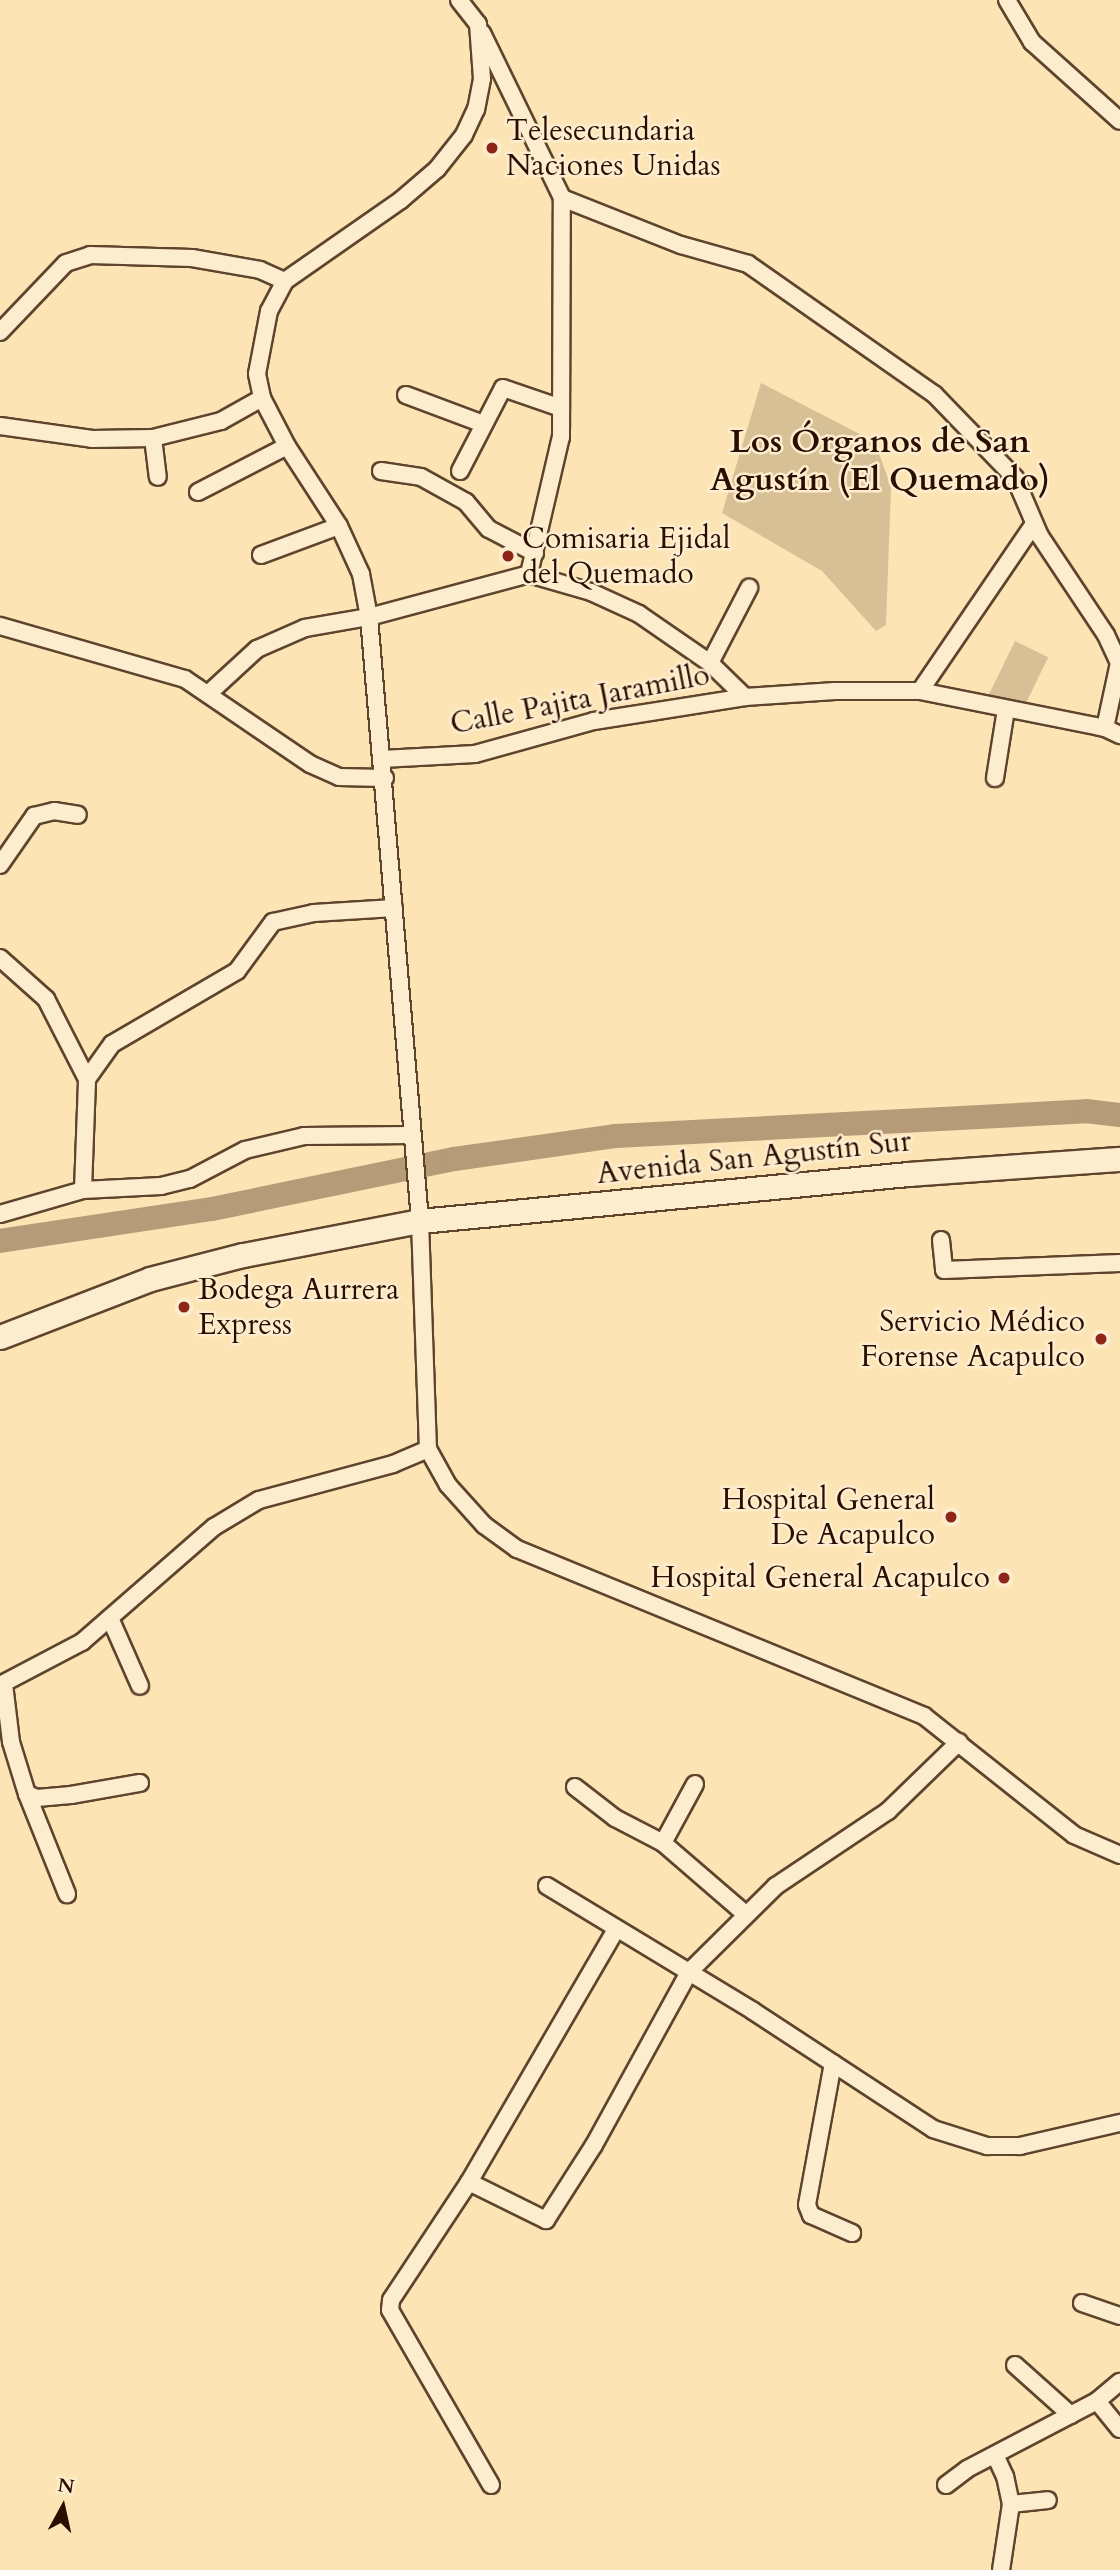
<!DOCTYPE html>
<html>
<head>
<meta charset="utf-8">
<style>
  body { margin:0 }
  #map { position:relative; width:1120px; height:2570px; overflow:hidden; background:#fce4b5; font-family:Cardo,serif }
  div>[style] { position:absolute }
  .green>* { inset:0; background:#d8c096; transform-origin:0 0 }
  .river>* { height:24px; margin:-12px; padding:0 12px; transform-origin:12px; border-radius:12px; background:#b59b77 }
  .roads { filter:drop-shadow(2px 0 #5f442d) drop-shadow(-2px 0 #5f442d) drop-shadow(0 2px #5f442d) drop-shadow(0 -2px #5f442d) }
  .street>* { height:16px; margin:-8px; padding:0 8px; transform-origin:8px; border-radius:8px; background:#fdedcf }
  .secondary>* { height:23px; margin:-11.5px; padding:0 11.5px; transform-origin:11.5px; border-radius:11.5px; background:#fdedcf }
  .dots>* { width:19px; height:19px; translate:-50% -50%; box-sizing:border-box; border:4px solid #fdedcf; border-radius:50% }
  span { translate:-50% -50%; white-space:nowrap; text-align:center; line-height:1.15; -webkit-text-stroke:5px #fdedcf; paint-order:stroke }
  .poi-label { font-size:30px; color:#2b0e00 }
  .left { translate:0 -50%; text-align:left }
  .right { translate:-100% -50%; text-align:right }
  .street-label { font-size:30px; color:#2b0e00 }
  .quarter-label { font-size:33px; color:#2b0e00; font-weight:700 }
  .north { position:absolute; left:28px; top:2472px; width:70px; height:70px; -webkit-text-stroke:5px #fdedcf; paint-order:stroke; rotate:8deg; font-size:19px; font-weight:700; line-height:28px; text-align:center; color:#2b0e00 }
  .north::after { content:''; display:block; margin:auto; width:24px; height:32px; background:#2b0e00; clip-path:polygon(50% 0,100% 100%,50% 72%,0 100%) }
</style>
</head>
<body>
<div id="map">
  <div class="green">
    <i style="clip-path:polygon(761px 383px,875px 442px,891px 487px,886px 625px,876px 631px,822px 571px,722px 513px)"></i>
    <i style="left:1015px;top:641px;width:37px;height:67px;rotate:26deg"></i>
  </div>
  <div class="river">
    <i style="left:0;top:1241px;width:214px;rotate:-8.6deg"></i>
    <i style="left:212px;top:1209px;width:247px;rotate:-11.7deg"></i>
    <i style="left:454px;top:1159px;width:164px;rotate:-8.1deg"></i>
    <i style="left:616px;top:1136px;width:471px;rotate:-3deg"></i>
    <i style="left:1086px;top:1111px;width:34px;rotate:7deg"></i>
  </div>
  <div class="roads">
    <div class="street">
      <i style="left:459px;top:0;width:31px;rotate:52deg"></i>
      <i style="left:478px;top:24px;width:55px;rotate:85.8deg"></i>
      <i style="left:482px;top:79px;width:31px;rotate:101deg"></i>
      <i style="left:476px;top:109px;width:29px;rotate:115deg"></i>
      <i style="left:464px;top:135px;width:43px;rotate:128.5deg"></i>
      <i style="left:437px;top:169px;width:48px;rotate:139.3deg"></i>
      <i style="left:401px;top:200px;width:141px;rotate:145.1deg"></i>
      <i style="left:285px;top:281px;width:34px;rotate:118deg"></i>
      <i style="left:269px;top:311px;width:64px;rotate:100.8deg"></i>
      <i style="left:257px;top:374px;width:25px;rotate:78deg"></i>
      <i style="left:262px;top:398px;width:54px;rotate:62.5deg"></i>
      <i style="left:287px;top:446px;width:95px;rotate:57deg"></i>
      <i style="left:339px;top:526px;width:53px;rotate:65.4deg"></i>
      <i style="left:361px;top:574px;width:44px;rotate:79.5deg"></i>
      <i style="left:369px;top:617px;width:606px;rotate:85.17deg"></i>
      <i style="left:420px;top:1221px;width:228px;rotate:88deg"></i>
      <i style="left:428px;top:1449px;width:41px;rotate:60.9deg"></i>
      <i style="left:448px;top:1485px;width:54px;rotate:48deg"></i>
      <i style="left:484px;top:1525px;width:41px;rotate:36deg"></i>
      <i style="left:517px;top:1549px;width:440px;rotate:22.3deg"></i>
      <i style="left:924px;top:1716px;width:191px;rotate:38.4deg"></i>
      <i style="left:1074px;top:1835px;width:50px;rotate:23.5deg"></i>
      <i style="left:1007px;top:0;width:49px;rotate:59.2deg"></i>
      <i style="left:1032px;top:42px;width:118px;rotate:41.9deg"></i>
      <i style="left:482px;top:33px;width:183px;rotate:64.1deg"></i>
      <i style="left:562px;top:198px;width:128px;rotate:21.6deg"></i>
      <i style="left:681px;top:245px;width:70px;rotate:15.8deg"></i>
      <i style="left:748px;top:264px;width:227px;rotate:35deg"></i>
      <i style="left:934px;top:394px;width:117px;rotate:46deg"></i>
      <i style="left:1015px;top:478px;width:63px;rotate:66.7deg"></i>
      <i style="left:1040px;top:536px;width:119px;rotate:56.3deg"></i>
      <i style="left:1106px;top:635px;width:29px;rotate:65deg"></i>
      <i style="left:0;top:332px;width:95px;rotate:-46.3deg"></i>
      <i style="left:66px;top:263px;width:25px;rotate:-18deg"></i>
      <i style="left:90px;top:255px;width:102px;rotate:1.7deg"></i>
      <i style="left:192px;top:258px;width:69px;rotate:10deg"></i>
      <i style="left:260px;top:270px;width:27px;rotate:24deg"></i>
      <i style="left:406px;top:395px;width:82px;rotate:20.6deg"></i>
      <i style="left:0;top:426px;width:93px;rotate:8deg"></i>
      <i style="left:92px;top:439px;width:61px;rotate:-0.9deg"></i>
      <i style="left:153px;top:438px;width:70px;rotate:-14deg"></i>
      <i style="left:221px;top:421px;width:47px;rotate:-29.3deg"></i>
      <i style="left:153px;top:438px;width:39px;rotate:83deg"></i>
      <i style="left:381px;top:471px;width:40px;rotate:8.5deg"></i>
      <i style="left:421px;top:477px;width:51px;rotate:29.1deg"></i>
      <i style="left:466px;top:502px;width:35px;rotate:50deg"></i>
      <i style="left:489px;top:529px;width:52px;rotate:27.6deg"></i>
      <i style="left:460px;top:471px;width:93px;rotate:-62.6deg"></i>
      <i style="left:503px;top:388px;width:61px;rotate:19deg"></i>
      <i style="left:198px;top:492px;width:100px;rotate:-27.3deg"></i>
      <i style="left:261px;top:555px;width:83px;rotate:-20.4deg"></i>
      <i style="left:529px;top:574px;width:141px;rotate:-76.9deg"></i>
      <i style="left:561px;top:437px;width:239px;rotate:-89.8deg"></i>
      <i style="left:0;top:626px;width:192px;rotate:16deg"></i>
      <i style="left:185px;top:679px;width:151px;rotate:34.2deg"></i>
      <i style="left:310px;top:764px;width:32px;rotate:24deg"></i>
      <i style="left:339px;top:777px;width:46px;rotate:1.2deg"></i>
      <i style="left:710px;top:663px;width:85px;rotate:-62.5deg"></i>
      <i style="left:920px;top:691px;width:202px;rotate:-55.7deg"></i>
      <i style="left:208px;top:694px;width:67px;rotate:-42.6deg"></i>
      <i style="left:257px;top:649px;width:52px;rotate:-23.6deg"></i>
      <i style="left:305px;top:628px;width:65px;rotate:-9.8deg"></i>
      <i style="left:369px;top:617px;width:166px;rotate:-15deg"></i>
      <i style="left:529px;top:574px;width:65px;rotate:16.2deg"></i>
      <i style="left:591px;top:592px;width:53px;rotate:24.6deg"></i>
      <i style="left:639px;top:614px;width:86px;rotate:34.6deg"></i>
      <i style="left:710px;top:663px;width:49px;rotate:44.2deg"></i>
      <i style="left:1105px;top:728px;width:72px;rotate:-77.9deg"></i>
      <i style="left:382px;top:759px;width:93px;rotate:-3.1deg"></i>
      <i style="left:475px;top:754px;width:123px;rotate:-15.5deg"></i>
      <i style="left:594px;top:721px;width:153px;rotate:-9deg"></i>
      <i style="left:745px;top:697px;width:90px;rotate:-3.8deg"></i>
      <i style="left:835px;top:691px;width:85px"></i>
      <i style="left:920px;top:691px;width:189px;rotate:11.3deg"></i>
      <i style="left:1105px;top:728px;width:17px;rotate:25deg"></i>
      <i style="left:995px;top:778px;width:70px;rotate:-80.9deg"></i>
      <i style="left:0;top:865px;width:60px;rotate:-55.2deg"></i>
      <i style="left:34px;top:816px;width:21px;rotate:-14deg"></i>
      <i style="left:54px;top:811px;width:24px;rotate:9deg"></i>
      <i style="left:0;top:958px;width:62px;rotate:41.7deg"></i>
      <i style="left:46px;top:999px;width:90px;rotate:62.9deg"></i>
      <i style="left:83px;top:1190px;width:111px;rotate:-87.9deg"></i>
      <i style="left:87px;top:1079px;width:43px;rotate:-54.5deg"></i>
      <i style="left:112px;top:1044px;width:145px;rotate:-30.3deg"></i>
      <i style="left:237px;top:971px;width:61px;rotate:-53.7deg"></i>
      <i style="left:273px;top:922px;width:42px;rotate:-12.4deg"></i>
      <i style="left:314px;top:913px;width:80px;rotate:-3.6deg"></i>
      <i style="left:0;top:1214px;width:86px;rotate:-16.1deg"></i>
      <i style="left:83px;top:1190px;width:78px;rotate:-2.9deg"></i>
      <i style="left:161px;top:1186px;width:30px;rotate:-14deg"></i>
      <i style="left:190px;top:1179px;width:62px;rotate:-27.8deg"></i>
      <i style="left:245px;top:1150px;width:61px;rotate:-13.3deg"></i>
      <i style="left:304px;top:1136px;width:107px;rotate:-0.5deg"></i>
      <i style="left:941px;top:1240px;width:30px;rotate:84deg"></i>
      <i style="left:944px;top:1270px;width:176px;rotate:-2.3deg"></i>
      <i style="left:110px;top:1618px;width:74px;rotate:66.2deg"></i>
      <i style="left:4px;top:1684px;width:58px;rotate:83.1deg"></i>
      <i style="left:11px;top:1742px;width:54px;rotate:72.9deg"></i>
      <i style="left:27px;top:1794px;width:11px;rotate:22deg"></i>
      <i style="left:37px;top:1798px;width:34px;rotate:-5deg"></i>
      <i style="left:71px;top:1795px;width:70px;rotate:-9.9deg"></i>
      <i style="left:0;top:1685px;width:93px;rotate:-27.7deg"></i>
      <i style="left:82px;top:1642px;width:175px;rotate:-41.1deg"></i>
      <i style="left:214px;top:1527px;width:52px;rotate:-31deg"></i>
      <i style="left:259px;top:1500px;width:139px;rotate:-15deg"></i>
      <i style="left:393px;top:1464px;width:38px;rotate:-23deg"></i>
      <i style="left:575px;top:1787px;width:51px;rotate:37.8deg"></i>
      <i style="left:615px;top:1818px;width:54px;rotate:27.5deg"></i>
      <i style="left:663px;top:1843px;width:107px;rotate:40.8deg"></i>
      <i style="left:27px;top:1794px;width:108px;rotate:68.2deg"></i>
      <i style="left:663px;top:1843px;width:67px;rotate:-61.5deg"></i>
      <i style="left:547px;top:1886px;width:241px;rotate:31.2deg"></i>
      <i style="left:753px;top:2011px;width:215px;rotate:33.2deg"></i>
      <i style="left:933px;top:2129px;width:57px;rotate:17.5deg"></i>
      <i style="left:987px;top:2146px;width:33px"></i>
      <i style="left:1020px;top:2146px;width:103px;rotate:-13deg"></i>
      <i style="left:833px;top:2063px;width:144px;rotate:100.4deg"></i>
      <i style="left:807px;top:2205px;width:11px;rotate:68deg"></i>
      <i style="left:811px;top:2215px;width:45px;rotate:23.7deg"></i>
      <i style="left:469px;top:2182px;width:86px;rotate:26.3deg"></i>
      <i style="left:546px;top:2220px;width:89px;rotate:-57.4deg"></i>
      <i style="left:594px;top:2145px;width:197px;rotate:-61.2deg"></i>
      <i style="left:689px;top:1972px;width:122px;rotate:-44.7deg"></i>
      <i style="left:776px;top:1886px;width:135px;rotate:-33.8deg"></i>
      <i style="left:888px;top:1811px;width:99px;rotate:-44.2deg"></i>
      <i style="left:1082px;top:2303px;width:40px;rotate:18.9deg"></i>
      <i style="left:1015px;top:2365px;width:75px;rotate:41.8deg"></i>
      <i style="left:1097px;top:2401px;width:36px;rotate:51deg"></i>
      <i style="left:995px;top:2455px;width:23px;rotate:65deg"></i>
      <i style="left:1005px;top:2476px;width:29px;rotate:78deg"></i>
      <i style="left:1011px;top:2504px;width:67px;rotate:98.6deg"></i>
      <i style="left:491px;top:2485px;width:202px;rotate:-120deg"></i>
      <i style="left:390px;top:2310px;width:10px;rotate:-84deg"></i>
      <i style="left:391px;top:2300px;width:141px;rotate:-56.5deg"></i>
      <i style="left:469px;top:2182px;width:293px;rotate:-59.8deg"></i>
      <i style="left:946px;top:2485px;width:26px;rotate:-37deg"></i>
      <i style="left:967px;top:2469px;width:147px;rotate:-27.6deg"></i>
      <i style="left:1097px;top:2401px;width:30px;rotate:-40deg"></i>
      <i style="left:1011px;top:2504px;width:37px;rotate:-6deg"></i>
    </div>
    <div class="secondary">
      <i style="left:0;top:1337px;width:161px;rotate:-21.1deg"></i>
      <i style="left:150px;top:1279px;width:96px;rotate:-14.5deg"></i>
      <i style="left:243px;top:1255px;width:180px;rotate:-10.9deg"></i>
      <i style="left:420px;top:1221px;width:491px;rotate:-5.5deg"></i>
      <i style="left:909px;top:1174px;width:212px;rotate:-4.1deg"></i>
    </div>
  </div>
  <div class="dots">
    <i style="left:492px;top:148px;background:#8f2418"></i>
    <i style="left:508px;top:556px;background:#8f2418"></i>
    <i style="left:184px;top:1307px;background:#8f2418"></i>
    <i style="left:1101px;top:1339px;background:#8f2418"></i>
    <i style="left:951px;top:1517px;background:#8f2418"></i>
    <i style="left:1004px;top:1578px;background:#8f2418"></i>
  </div>
  <div class="poi-label">
    <span class="left" style="left:506px;top:148px">Telesecundaria<br>Naciones Unidas</span>
    <span class="left" style="left:522px;top:556px">Comisaria Ejidal<br>del Quemado</span>
    <span class="left" style="left:198px;top:1307px">Bodega Aurrera<br>Express</span>
    <span class="right" style="left:1085px;top:1339px">Servicio Médico<br>Forense Acapulco</span>
    <span class="right" style="left:935px;top:1517px">Hospital General<br>De Acapulco</span>
    <span class="right" style="left:990px;top:1578px">Hospital General Acapulco</span>
  </div>
  <div class="street-label">
    <span style="left:580px;top:700px;rotate:-11deg">Calle Pajita Jaramillo</span>
    <span style="left:754px;top:1158px;rotate:-6deg">Avenida San Agustín Sur</span>
  </div>
  <div class="quarter-label">
    <span style="left:880px;top:461px">Los Órganos de San<br>Agustín (El Quemado)</span>
  </div>
  <div class="north">N</div>
</div>
</body>
</html>
